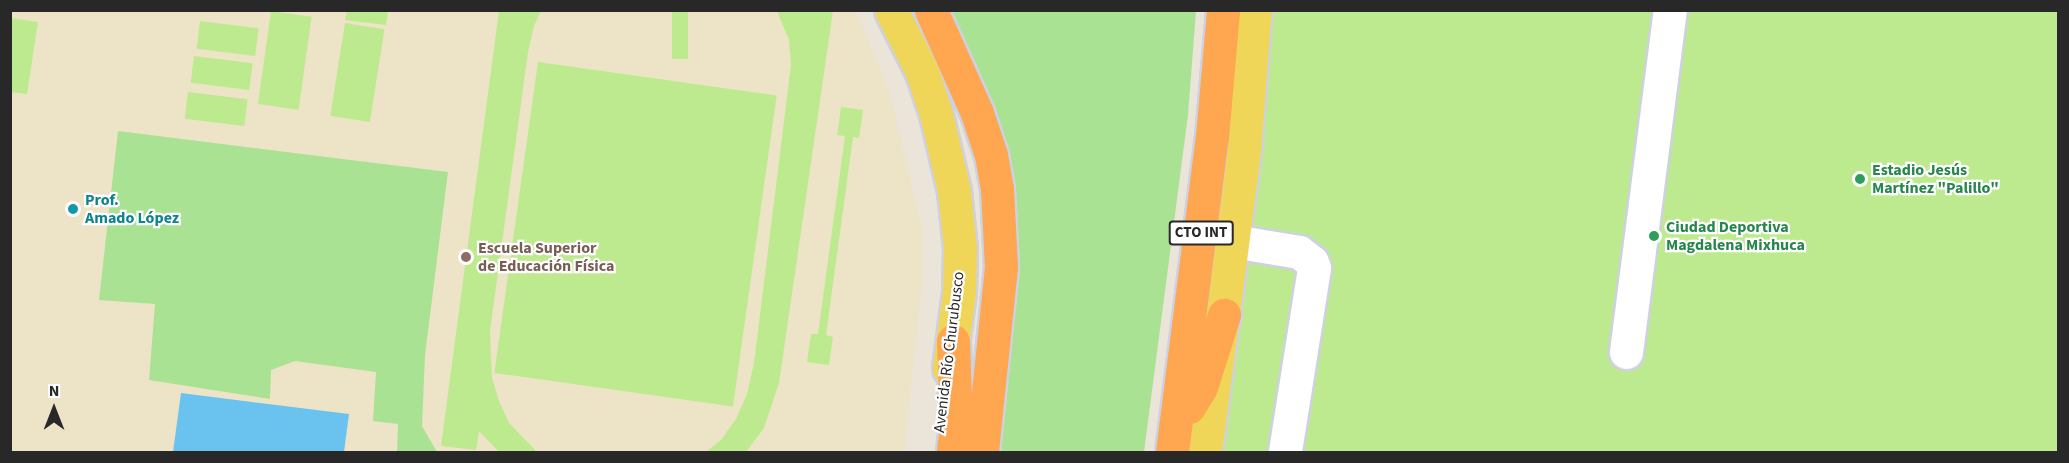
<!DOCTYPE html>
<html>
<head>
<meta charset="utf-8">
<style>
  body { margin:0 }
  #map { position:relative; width:2069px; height:463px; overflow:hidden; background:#eae4d9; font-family:"Source Sans 3",sans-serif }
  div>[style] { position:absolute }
  .education>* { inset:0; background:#ede3c7 }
  .green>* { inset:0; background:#aae294 }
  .pitch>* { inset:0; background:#beea8f; transform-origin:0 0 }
  .water>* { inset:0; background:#6ac3ee }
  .roads { filter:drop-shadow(2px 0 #ced1e1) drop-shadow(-2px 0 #ced1e1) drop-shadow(0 2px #ced1e1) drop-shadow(0 -2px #ced1e1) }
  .minor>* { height:33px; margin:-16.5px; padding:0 16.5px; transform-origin:16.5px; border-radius:16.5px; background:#fff }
  .major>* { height:33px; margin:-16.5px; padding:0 16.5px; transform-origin:16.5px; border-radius:16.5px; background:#f0d658 }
  .highway>* { height:33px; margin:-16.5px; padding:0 16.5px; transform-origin:16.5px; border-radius:16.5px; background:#fea650 }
  .dots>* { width:16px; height:16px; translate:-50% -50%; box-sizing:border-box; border:3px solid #fff; border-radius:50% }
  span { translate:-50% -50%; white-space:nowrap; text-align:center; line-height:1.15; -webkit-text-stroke:4.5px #fff; paint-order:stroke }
  .shield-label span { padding:2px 4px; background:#fff; border:2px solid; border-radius:4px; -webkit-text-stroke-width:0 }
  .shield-label { font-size:15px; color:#282828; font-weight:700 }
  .leisure-label { font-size:16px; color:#27864d; font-weight:700 }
  .left { translate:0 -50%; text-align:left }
  .culture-label { font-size:16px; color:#0d838f; font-weight:700 }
  .education-label { font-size:16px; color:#785e54; font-weight:700 }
  .street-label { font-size:16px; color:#282828 }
  .frame { position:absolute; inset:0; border:12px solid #282828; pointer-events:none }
  .north { position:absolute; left:24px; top:379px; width:60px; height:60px; -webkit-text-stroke:4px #fff; paint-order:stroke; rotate:0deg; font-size:16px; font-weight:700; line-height:24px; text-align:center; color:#282828 }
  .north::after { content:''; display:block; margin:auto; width:21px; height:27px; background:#282828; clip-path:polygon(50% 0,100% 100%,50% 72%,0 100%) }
</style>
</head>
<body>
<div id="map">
  <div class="education">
    <i style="clip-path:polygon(10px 11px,856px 11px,889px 90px,922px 228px,922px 285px,904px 452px,11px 452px)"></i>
  </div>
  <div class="green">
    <i style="clip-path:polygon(943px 11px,1196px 11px,1188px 115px,1144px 452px,996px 452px,1007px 265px)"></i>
    <i style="clip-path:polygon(118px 131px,448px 172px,425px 355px,422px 426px,437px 452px,397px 452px,398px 424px,373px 421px,376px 372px,295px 361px,271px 370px,270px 399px,149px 380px,155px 304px,99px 300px)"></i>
  </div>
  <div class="pitch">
    <i style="left:271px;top:11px;width:41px;height:94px;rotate:8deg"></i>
    <i style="clip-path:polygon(347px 11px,388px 11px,386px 25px,345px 20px)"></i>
    <i style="clip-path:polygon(499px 11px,541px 11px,534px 26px,528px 52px,490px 331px,492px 378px,499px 401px,509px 423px,537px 452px,499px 452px,479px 431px,476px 450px,441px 446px)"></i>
    <i style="left:672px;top:11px;width:16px;height:48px"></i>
    <i style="clip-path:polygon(777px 11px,833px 11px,779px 383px,764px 428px,746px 452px,706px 452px,721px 440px,736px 419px,747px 394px,754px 363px,791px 65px,789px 40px)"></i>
    <i style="clip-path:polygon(1274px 11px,2058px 11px,2058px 452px,1221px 452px,1259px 170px)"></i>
    <i style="clip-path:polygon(11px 18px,38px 22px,27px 94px,11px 92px)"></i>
    <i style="left:200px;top:21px;width:59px;height:28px;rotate:7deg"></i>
    <i style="left:345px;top:23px;width:40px;height:94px;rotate:9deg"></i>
    <i style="left:194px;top:56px;width:59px;height:27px;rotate:7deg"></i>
    <i style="left:538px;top:62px;width:241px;height:314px;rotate:8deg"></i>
    <i style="left:188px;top:92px;width:60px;height:27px;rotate:7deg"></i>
    <i style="clip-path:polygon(841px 107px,863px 110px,859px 138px,853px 137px,826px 335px,833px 337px,829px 365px,807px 362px,811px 334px,818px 334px,845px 136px,837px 135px)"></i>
  </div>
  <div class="water">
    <i style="clip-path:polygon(181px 393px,349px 414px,344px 452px,173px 452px)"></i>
  </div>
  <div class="roads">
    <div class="minor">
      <i style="left:1233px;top:241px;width:67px;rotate:9.5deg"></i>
      <i style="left:1299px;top:252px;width:16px;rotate:38deg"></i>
      <i style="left:1312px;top:262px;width:6px;rotate:72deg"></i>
      <i style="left:1314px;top:268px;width:186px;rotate:99deg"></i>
      <i style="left:1626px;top:352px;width:345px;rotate:-82.7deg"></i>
    </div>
    <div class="major">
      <i style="left:891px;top:10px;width:69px;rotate:63.4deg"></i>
      <i style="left:922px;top:72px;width:44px;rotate:71.6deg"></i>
      <i style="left:936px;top:114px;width:79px;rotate:76.8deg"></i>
      <i style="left:954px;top:191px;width:57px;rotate:84deg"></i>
      <i style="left:960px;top:248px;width:44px;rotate:91.3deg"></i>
      <i style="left:959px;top:292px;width:77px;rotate:97.5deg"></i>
      <i style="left:1205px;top:452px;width:303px;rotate:-82.6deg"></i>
      <i style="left:1244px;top:152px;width:142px;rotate:-85.6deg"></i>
    </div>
    <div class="highway">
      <i style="left:931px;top:10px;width:113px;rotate:65.9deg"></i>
      <i style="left:977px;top:113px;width:44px;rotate:71.6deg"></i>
      <i style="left:991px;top:155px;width:34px;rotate:80deg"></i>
      <i style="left:997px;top:188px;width:79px;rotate:87.1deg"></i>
      <i style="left:1001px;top:267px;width:186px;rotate:95.9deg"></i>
      <i style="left:953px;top:341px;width:85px;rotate:88deg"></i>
      <i style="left:956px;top:426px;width:26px;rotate:97deg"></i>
      <i style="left:1189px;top:407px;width:23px;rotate:-59deg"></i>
      <i style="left:1201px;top:387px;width:76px;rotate:-72.3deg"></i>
      <i style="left:1172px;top:452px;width:318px;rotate:-82.8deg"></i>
      <i style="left:1212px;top:137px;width:127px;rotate:-85deg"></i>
    </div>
  </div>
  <div class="dots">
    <i style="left:1860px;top:179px;background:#2e9e5b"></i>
    <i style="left:73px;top:209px;background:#0f9aa8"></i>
    <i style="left:1654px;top:236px;background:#2e9e5b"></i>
    <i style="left:466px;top:257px;background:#8d6e63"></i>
  </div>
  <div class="shield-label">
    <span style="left:1201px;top:233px">CTO INT</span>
  </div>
  <div class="leisure-label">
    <span class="left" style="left:1872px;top:179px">Estadio Jesús<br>Martínez "Palillo"</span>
    <span class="left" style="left:1666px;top:236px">Ciudad Deportiva<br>Magdalena Mixhuca</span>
  </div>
  <div class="culture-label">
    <span class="left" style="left:85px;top:209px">Prof.<br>Amado López</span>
  </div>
  <div class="education-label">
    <span class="left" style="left:478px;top:257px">Escuela Superior<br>de Educación Física</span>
  </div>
  <div class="street-label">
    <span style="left:949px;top:352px;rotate:-83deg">Avenida Río Churubusco</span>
  </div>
  <div class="frame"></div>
  <div class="north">N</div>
</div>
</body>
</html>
